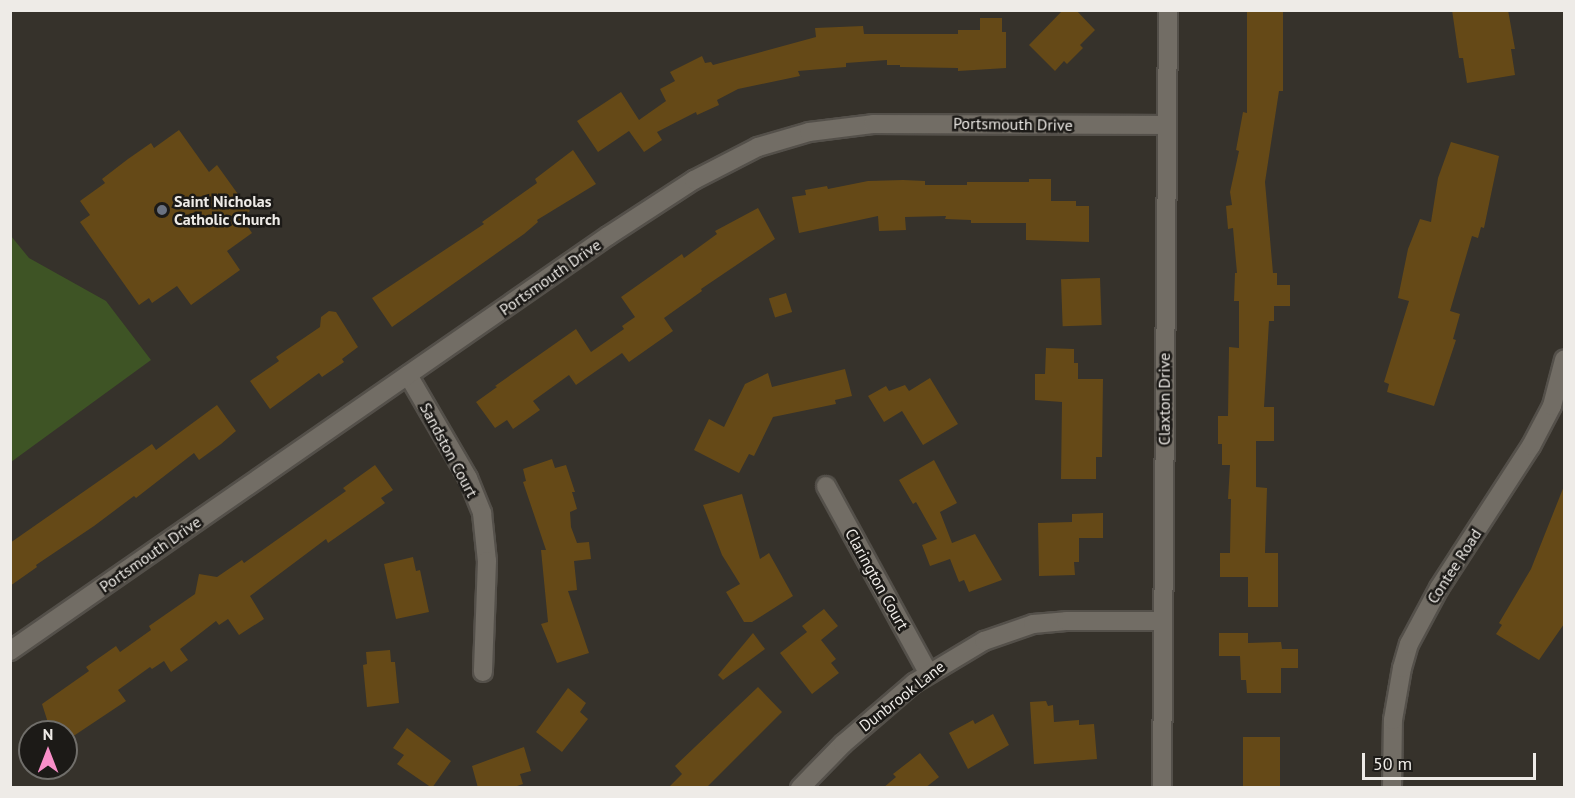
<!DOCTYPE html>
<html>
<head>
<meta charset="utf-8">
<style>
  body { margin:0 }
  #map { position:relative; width:1575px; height:798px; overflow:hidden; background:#36322b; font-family:"PT Sans",sans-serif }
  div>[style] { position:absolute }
  .green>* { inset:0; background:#3e5425 }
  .building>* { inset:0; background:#654917; transform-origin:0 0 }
  .roads { filter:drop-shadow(2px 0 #54504a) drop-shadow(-2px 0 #54504a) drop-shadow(0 2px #54504a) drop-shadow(0 -2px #54504a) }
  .minor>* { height:18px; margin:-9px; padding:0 9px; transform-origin:9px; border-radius:9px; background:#726d65 }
  .dots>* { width:16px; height:16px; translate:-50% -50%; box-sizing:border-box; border:3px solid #1c1a17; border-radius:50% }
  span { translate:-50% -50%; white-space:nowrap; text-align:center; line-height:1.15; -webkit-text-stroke:5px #1c1a17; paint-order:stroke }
  .street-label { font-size:16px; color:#eeebe7 }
  .poi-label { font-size:16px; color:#eeebe7; font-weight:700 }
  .left { translate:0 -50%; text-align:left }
  .frame { position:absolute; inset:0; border:12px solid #eeebe7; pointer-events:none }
  .north { position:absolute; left:18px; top:720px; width:60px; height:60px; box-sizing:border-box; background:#1c1a17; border:2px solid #706e6a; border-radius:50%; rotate:0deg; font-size:16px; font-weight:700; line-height:24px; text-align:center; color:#eeebe7 }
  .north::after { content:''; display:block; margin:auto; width:21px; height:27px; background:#f98fc9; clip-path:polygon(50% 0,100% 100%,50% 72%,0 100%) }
  .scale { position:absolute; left:1362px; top:753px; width:174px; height:27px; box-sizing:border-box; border:3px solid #eeebe7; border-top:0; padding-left:8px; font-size:18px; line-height:21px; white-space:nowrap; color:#eeebe7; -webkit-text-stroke:4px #1c1a17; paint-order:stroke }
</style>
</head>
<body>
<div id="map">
  <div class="green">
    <i style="clip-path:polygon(11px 236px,29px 258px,106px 301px,151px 360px,11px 462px)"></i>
  </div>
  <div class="building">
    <i style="clip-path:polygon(1063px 10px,1076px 10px,1095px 30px,1080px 45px,1083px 48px,1067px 64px,1064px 61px,1055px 71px,1029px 45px)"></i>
    <i style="clip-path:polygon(1247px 10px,1283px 10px,1283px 91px,1279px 91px,1265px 182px,1273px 273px,1277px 273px,1277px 285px,1290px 285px,1290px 306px,1274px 306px,1274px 321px,1269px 321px,1264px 407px,1274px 407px,1274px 441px,1256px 441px,1256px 487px,1267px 488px,1265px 553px,1278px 553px,1278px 607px,1248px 607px,1248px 577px,1220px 577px,1220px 553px,1230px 553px,1231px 499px,1228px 499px,1230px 465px,1222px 465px,1222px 444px,1218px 444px,1218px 416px,1228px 416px,1229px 347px,1239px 348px,1239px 301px,1234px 301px,1235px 273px,1237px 273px,1233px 228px,1228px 229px,1226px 206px,1232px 205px,1230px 192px,1239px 151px,1236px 150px,1243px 112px,1247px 113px)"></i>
    <i style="clip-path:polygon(1452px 10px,1508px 10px,1515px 49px,1511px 49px,1515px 75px,1467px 83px,1463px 58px,1459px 58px)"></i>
    <i style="clip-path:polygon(980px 18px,1002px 18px,1002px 32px,1006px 32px,1006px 68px,958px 71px,958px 68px,900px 67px,900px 65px,887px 65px,887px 60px,846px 63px,846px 67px,798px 71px,800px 76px,738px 89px,717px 100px,719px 105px,697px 115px,696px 112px,657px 132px,662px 140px,644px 152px,629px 131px,598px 152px,577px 121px,621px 92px,639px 120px,666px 101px,660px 89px,675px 81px,670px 72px,702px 56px,705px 63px,711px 62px,713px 65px,816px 37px,815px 28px,863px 26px,864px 34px,958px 34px,958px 30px,980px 30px)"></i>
    <i style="clip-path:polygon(179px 130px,209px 172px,217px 165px,235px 190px,250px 211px,241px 217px,252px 233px,227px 251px,240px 270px,191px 305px,177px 286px,152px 303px,149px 298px,139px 305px,80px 222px,90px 215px,80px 201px,105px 183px,102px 179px,128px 159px,151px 143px,154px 148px)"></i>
    <i style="clip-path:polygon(1451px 142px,1499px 156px,1484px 228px,1481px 227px,1478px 238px,1472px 236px,1450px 311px,1460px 314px,1453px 339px,1456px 340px,1434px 406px,1387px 392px,1389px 384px,1384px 382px,1409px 301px,1398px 298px,1408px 249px,1420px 219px,1431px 222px,1438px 178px)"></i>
    <i style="clip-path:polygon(573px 150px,596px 184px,537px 220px,538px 222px,524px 234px,392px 327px,372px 298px,484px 224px,482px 222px,537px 183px,535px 179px)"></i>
    <i style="clip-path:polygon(1029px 179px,1051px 179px,1051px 201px,1076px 201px,1076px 206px,1089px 206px,1089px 242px,1026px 240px,1026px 223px,971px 223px,971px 220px,945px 219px,946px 216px,905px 217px,906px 230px,879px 231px,878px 216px,799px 233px,792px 197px,806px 195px,805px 190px,827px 186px,828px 189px,868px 181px,903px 180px,925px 181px,925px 185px,967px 185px,967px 182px,1029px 182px)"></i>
    <i style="clip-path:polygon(758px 208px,775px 239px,701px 289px,702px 291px,664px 318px,673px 331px,629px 362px,622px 353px,576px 385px,569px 375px,533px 401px,540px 410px,513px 429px,507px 420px,495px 428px,476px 402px,497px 387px,495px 386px,576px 329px,591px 352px,624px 329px,622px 326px,635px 317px,621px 297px,682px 254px,684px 258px,717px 234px,715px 231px)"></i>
    <i style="left:1100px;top:278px;width:47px;height:39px;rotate:88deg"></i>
    <i style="left:786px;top:293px;width:20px;height:18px;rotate:72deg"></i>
    <i style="clip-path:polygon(329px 311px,336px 312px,358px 347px,342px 359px,344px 362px,322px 377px,319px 373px,270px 409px,250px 381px,279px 361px,276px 357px,320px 327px,321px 317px)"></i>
    <i style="clip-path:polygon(1046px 348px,1074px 349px,1074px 363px,1078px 363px,1078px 379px,1103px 379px,1102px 457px,1096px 457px,1096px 479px,1061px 479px,1062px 402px,1035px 400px,1035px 374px,1045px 374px)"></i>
    <i style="clip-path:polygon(845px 369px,852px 396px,835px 400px,836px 404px,773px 417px,754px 456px,749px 454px,739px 473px,694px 450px,709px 419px,724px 427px,745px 384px,768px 373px,772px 387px)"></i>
    <i style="clip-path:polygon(930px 378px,958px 424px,923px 445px,902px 411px,884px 422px,868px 396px,886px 386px,889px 391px,905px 385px,909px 391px)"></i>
    <i style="clip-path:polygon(217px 405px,236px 431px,221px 444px,199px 460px,194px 453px,136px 498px,134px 496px,94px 526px,36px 565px,37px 567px,10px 586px,10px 543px,152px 444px,156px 450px)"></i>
    <i style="clip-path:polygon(552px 459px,555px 468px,566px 465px,575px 492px,572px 492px,577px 509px,570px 512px,571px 527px,577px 543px,589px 542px,591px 559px,574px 561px,577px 590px,568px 591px,589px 653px,557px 663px,541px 624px,548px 622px,541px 550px,546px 550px,523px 482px,526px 481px,523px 469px)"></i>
    <i style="clip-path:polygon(934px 460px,957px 503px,940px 512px,952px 543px,975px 534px,1002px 580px,969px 592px,964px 580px,959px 582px,950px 559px,930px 566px,922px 545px,937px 539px,916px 502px,913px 504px,899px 480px)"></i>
    <i style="clip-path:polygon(375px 465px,393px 490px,381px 498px,385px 503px,328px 543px,326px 539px,250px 596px,264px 619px,239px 635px,228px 619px,219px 625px,216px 621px,180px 649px,188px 660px,171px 672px,164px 661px,152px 669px,150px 667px,118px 690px,126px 701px,66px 741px,66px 732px,51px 732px,42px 704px,89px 671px,86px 667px,116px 646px,120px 652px,151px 630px,149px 626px,195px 594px,199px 574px,217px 577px,242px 560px,244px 563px,346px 491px,343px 488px)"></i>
    <i style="clip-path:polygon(1564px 486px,1564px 624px,1539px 660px,1496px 634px,1502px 625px,1499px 623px,1531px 569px)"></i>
    <i style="clip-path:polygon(742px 494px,760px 559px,769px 553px,793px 596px,752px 622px,744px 622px,726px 592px,740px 584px,722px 555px,703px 505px)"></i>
    <i style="clip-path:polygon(1103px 513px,1103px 538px,1079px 538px,1079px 562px,1074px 562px,1075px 575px,1039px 576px,1038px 523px,1072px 522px,1072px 514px)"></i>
    <i style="clip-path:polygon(413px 557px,416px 571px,420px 570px,429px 612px,396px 619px,384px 564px)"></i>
    <i style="clip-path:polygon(824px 609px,838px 626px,821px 640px,836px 659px,831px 663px,839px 673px,812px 694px,780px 653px,807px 632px,802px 626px)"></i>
    <i style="clip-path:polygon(753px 633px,765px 649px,723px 680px,718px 675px)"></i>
    <i style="clip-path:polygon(1219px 633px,1248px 633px,1248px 643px,1281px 642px,1282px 649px,1298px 649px,1298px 668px,1281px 668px,1281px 693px,1247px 693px,1246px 680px,1241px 680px,1240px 656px,1219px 656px)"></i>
    <i style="clip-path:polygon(390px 650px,391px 662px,395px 662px,399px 703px,367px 707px,363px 665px,367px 664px,366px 652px)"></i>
    <i style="clip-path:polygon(758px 687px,782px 712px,706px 788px,668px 788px,682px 774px,675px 766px)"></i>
    <i style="clip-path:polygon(568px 688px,586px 703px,580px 712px,588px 719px,562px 752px,536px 732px)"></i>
    <i style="clip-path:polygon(1046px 701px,1048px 706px,1053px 705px,1054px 722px,1079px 720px,1079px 725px,1094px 724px,1097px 759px,1034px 764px,1030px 702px)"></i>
    <i style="clip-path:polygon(993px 714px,1009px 745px,968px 769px,949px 733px,973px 720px,975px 724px)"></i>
    <i style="clip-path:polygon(407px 728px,451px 761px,432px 788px,397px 764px,404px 755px,393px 748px)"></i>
    <i style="left:1243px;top:737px;width:37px;height:49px"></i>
    <i style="clip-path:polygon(524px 747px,531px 771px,520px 774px,523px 784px,511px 788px,478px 788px,472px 766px)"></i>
    <i style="clip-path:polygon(920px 753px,939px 777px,925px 788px,883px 788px,896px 777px,893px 774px)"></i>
  </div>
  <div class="roads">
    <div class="minor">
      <i style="left:408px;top:375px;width:119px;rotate:59.8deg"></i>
      <i style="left:468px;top:478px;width:38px;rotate:68deg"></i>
      <i style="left:482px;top:513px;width:48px;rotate:84.1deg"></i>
      <i style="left:487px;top:561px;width:111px;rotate:92.1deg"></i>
      <i style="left:826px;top:486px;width:212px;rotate:61.3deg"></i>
      <i style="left:10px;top:651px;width:728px;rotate:-34.76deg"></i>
      <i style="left:608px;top:236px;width:103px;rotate:-33.1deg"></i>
      <i style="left:694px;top:180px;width:72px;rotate:-27.3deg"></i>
      <i style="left:758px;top:147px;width:53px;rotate:-16.4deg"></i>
      <i style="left:809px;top:132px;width:64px;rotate:-7.1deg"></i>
      <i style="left:873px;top:124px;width:292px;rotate:0.2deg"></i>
      <i style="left:800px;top:788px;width:62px;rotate:-45.7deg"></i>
      <i style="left:843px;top:744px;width:94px;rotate:-40.7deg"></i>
      <i style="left:914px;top:683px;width:82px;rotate:-31deg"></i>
      <i style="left:984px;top:641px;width:52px;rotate:-19.1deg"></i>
      <i style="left:1033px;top:624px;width:33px;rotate:-5deg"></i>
      <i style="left:1066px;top:621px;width:96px"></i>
      <i style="left:1162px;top:788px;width:778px;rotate:-89.56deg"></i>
      <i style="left:1392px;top:788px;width:68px;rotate:-89.2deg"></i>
      <i style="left:1393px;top:720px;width:53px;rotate:-80.2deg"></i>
      <i style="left:1402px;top:668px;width:25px;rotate:-74deg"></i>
      <i style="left:1409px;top:644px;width:64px;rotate:-61.8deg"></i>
      <i style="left:1439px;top:588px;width:169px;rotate:-57.1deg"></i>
      <i style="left:1531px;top:446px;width:45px;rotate:-62.3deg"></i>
      <i style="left:1552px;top:406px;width:48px;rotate:-75.4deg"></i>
    </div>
  </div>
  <div class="dots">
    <i style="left:162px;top:210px;background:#6b7280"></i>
  </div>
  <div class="street-label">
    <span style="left:1013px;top:124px;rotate:1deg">Portsmouth Drive</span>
    <span style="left:550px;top:277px;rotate:-35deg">Portsmouth Drive</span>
    <span style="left:1164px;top:399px;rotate:-90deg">Claxton Drive</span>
    <span style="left:449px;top:450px;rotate:62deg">Sandston Court</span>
    <span style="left:150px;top:554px;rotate:-35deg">Portsmouth Drive</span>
    <span style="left:1454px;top:566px;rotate:-57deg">Contee Road</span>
    <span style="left:877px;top:579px;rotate:61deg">Clarington Court</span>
    <span style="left:902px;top:696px;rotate:-38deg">Dunbrook Lane</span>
  </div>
  <div class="poi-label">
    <span class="left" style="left:174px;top:210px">Saint Nicholas<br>Catholic Church</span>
  </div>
  <div class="frame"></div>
  <div class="north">N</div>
  <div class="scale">50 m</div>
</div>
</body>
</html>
